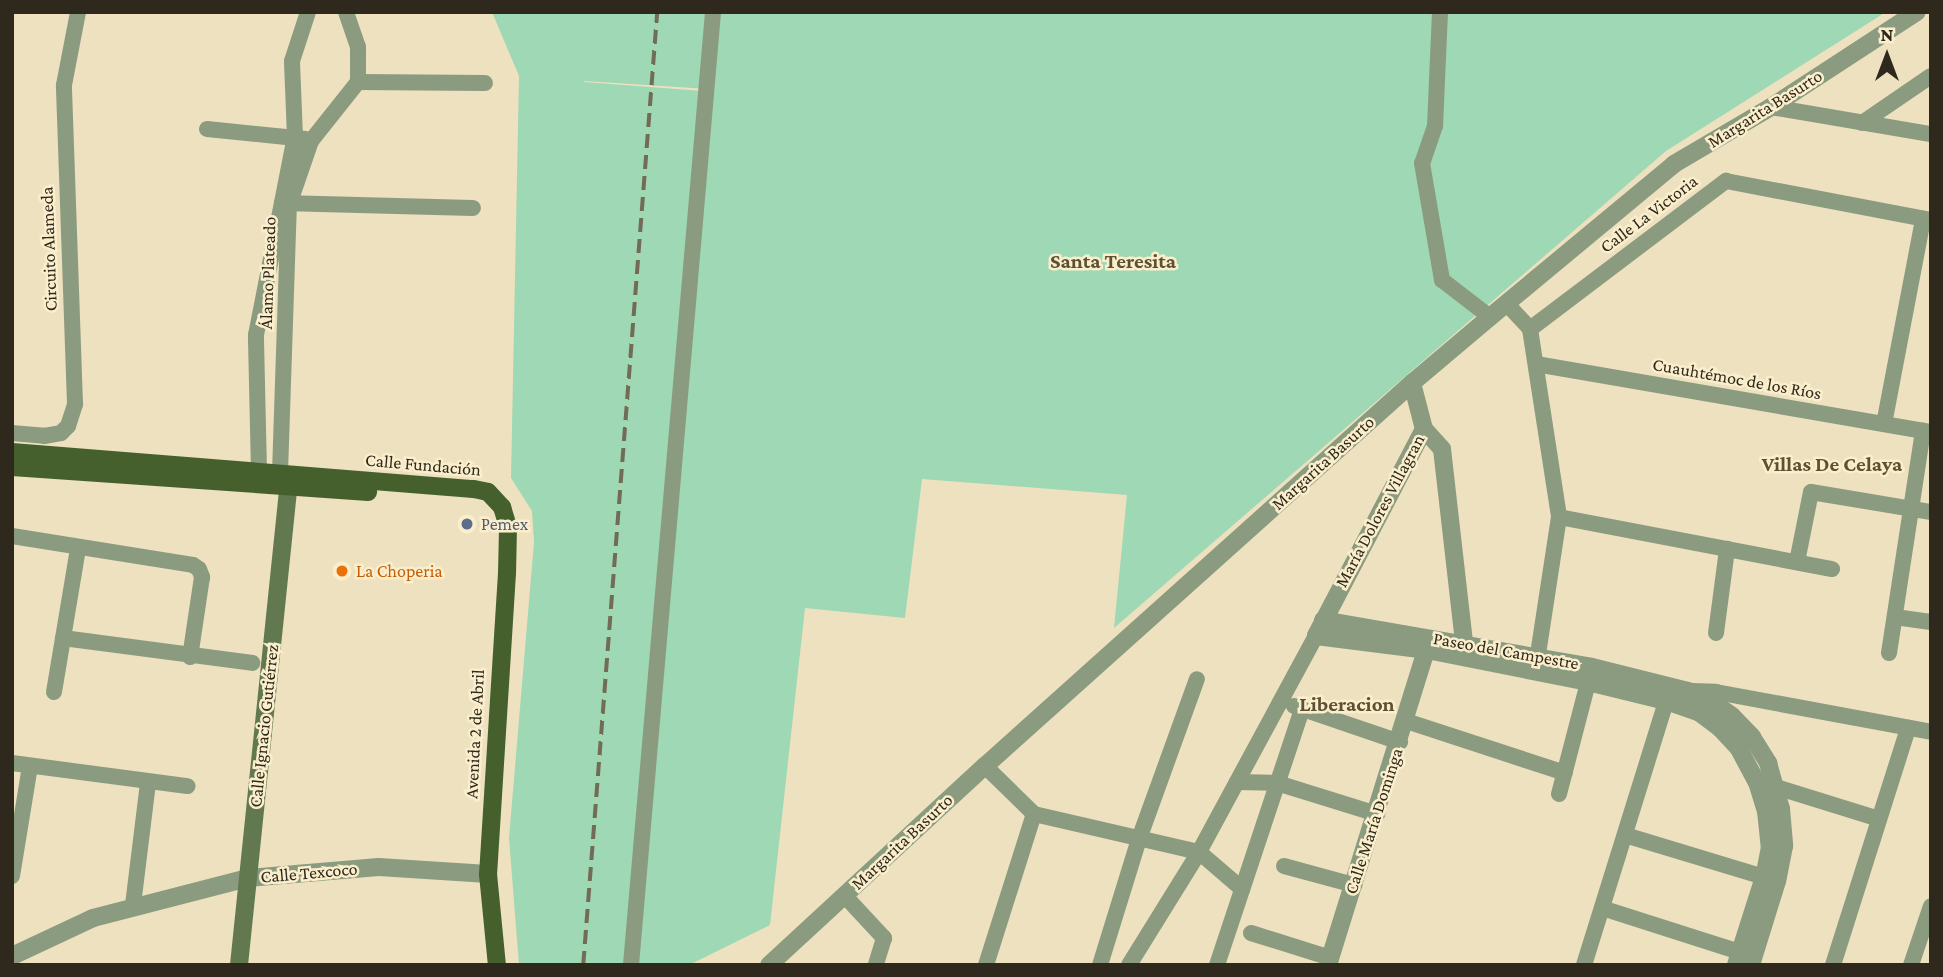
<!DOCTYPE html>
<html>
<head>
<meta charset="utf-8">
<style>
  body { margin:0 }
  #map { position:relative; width:1943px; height:977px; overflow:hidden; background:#eee1bf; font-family:"Crimson Pro",serif }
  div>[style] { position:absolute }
  .green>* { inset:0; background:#9ed8b4 }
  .minor>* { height:16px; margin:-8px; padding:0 8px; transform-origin:8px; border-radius:8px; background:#8b9b7f }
  .tertiary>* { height:18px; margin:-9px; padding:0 9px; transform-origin:9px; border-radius:9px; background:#8b9b7f }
  .secondary>* { height:18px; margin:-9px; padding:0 9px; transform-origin:9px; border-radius:9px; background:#627950 }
  .primary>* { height:18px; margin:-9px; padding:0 9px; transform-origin:9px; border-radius:9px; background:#45602d }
  .rail>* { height:3.5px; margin-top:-1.75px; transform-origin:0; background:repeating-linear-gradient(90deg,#726b56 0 14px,transparent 0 21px) }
  .dots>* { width:19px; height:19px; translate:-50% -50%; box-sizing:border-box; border:4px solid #fbeecc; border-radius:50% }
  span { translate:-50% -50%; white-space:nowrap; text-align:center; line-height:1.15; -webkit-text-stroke:5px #fbeecc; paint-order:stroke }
  .street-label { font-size:18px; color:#2e291c }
  .service-label { font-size:18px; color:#4e5e75 }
  .left { translate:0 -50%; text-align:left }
  .food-label { font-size:18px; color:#c56008 }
  .quarter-label { font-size:21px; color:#5d5134; font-weight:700 }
  .frame { position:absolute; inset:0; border:14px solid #2e291c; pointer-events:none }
  .north { position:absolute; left:1852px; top:21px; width:70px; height:70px; -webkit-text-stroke:5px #fbeecc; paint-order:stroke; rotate:0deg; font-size:19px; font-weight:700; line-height:28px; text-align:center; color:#2e291c }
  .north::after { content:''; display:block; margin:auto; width:24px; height:32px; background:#2e291c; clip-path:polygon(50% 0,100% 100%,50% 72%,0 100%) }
</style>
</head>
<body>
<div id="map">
  <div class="green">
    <i style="clip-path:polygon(evenodd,492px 12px,1886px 12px,1666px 151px,1114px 628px,1127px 495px,922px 479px,905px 618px,805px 608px,770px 925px,689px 965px,519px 965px,509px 838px,534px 542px,532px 511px,511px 478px,519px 76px,492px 12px,584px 81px,708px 89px,716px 92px,584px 82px,584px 81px)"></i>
  </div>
  <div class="minor">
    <i style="left:1440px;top:12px;width:114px;rotate:92.5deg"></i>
    <i style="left:1435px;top:126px;width:39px;rotate:109deg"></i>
    <i style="left:1422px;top:163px;width:119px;rotate:80.3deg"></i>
    <i style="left:1442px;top:280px;width:61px;rotate:37.6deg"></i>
    <i style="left:358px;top:82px;width:127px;rotate:0.5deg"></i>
    <i style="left:1771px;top:107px;width:162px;rotate:9.6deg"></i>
    <i style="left:1862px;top:123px;width:83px;rotate:-34.3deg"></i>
    <i style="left:207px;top:129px;width:99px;rotate:5.8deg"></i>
    <i style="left:282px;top:203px;width:191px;rotate:1.5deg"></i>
    <i style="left:1506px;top:303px;width:35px;rotate:47deg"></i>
    <i style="left:1530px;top:329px;width:190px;rotate:81.2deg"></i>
    <i style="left:1559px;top:517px;width:140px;rotate:98.7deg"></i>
    <i style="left:1530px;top:329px;width:246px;rotate:-37.1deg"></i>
    <i style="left:1726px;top:181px;width:209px;rotate:10.8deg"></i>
    <i style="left:1536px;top:364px;width:401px;rotate:9.8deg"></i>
    <i style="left:1884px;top:424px;width:209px;rotate:-79.2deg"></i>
    <i style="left:12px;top:433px;width:32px;rotate:5deg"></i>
    <i style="left:44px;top:436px;width:17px;rotate:-10deg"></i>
    <i style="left:61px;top:433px;width:10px;rotate:-45deg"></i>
    <i style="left:68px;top:426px;width:23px;rotate:-72deg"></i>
    <i style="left:75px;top:404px;width:319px;rotate:-92deg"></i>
    <i style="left:64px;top:85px;width:74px;rotate:-79.1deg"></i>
    <i style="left:259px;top:472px;width:137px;rotate:-91.3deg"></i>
    <i style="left:256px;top:335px;width:202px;rotate:-78.9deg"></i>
    <i style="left:295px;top:137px;width:76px;rotate:-92.3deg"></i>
    <i style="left:292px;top:61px;width:52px;rotate:-71.9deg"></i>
    <i style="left:280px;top:473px;width:268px;rotate:-88.1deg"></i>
    <i style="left:289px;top:205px;width:68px;rotate:-71deg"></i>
    <i style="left:311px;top:141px;width:75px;rotate:-51.5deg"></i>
    <i style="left:358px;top:82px;width:35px;rotate:-90deg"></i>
    <i style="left:358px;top:47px;width:37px;rotate:-109deg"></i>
    <i style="left:1559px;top:517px;width:278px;rotate:10.8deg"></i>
    <i style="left:12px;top:536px;width:183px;rotate:9.1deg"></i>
    <i style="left:193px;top:565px;width:7px;rotate:34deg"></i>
    <i style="left:199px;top:569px;width:9px;rotate:69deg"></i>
    <i style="left:202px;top:577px;width:81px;rotate:98.5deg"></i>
    <i style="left:1797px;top:562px;width:71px;rotate:-78.7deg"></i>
    <i style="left:1811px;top:492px;width:122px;rotate:9.5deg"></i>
    <i style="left:1895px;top:617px;width:36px;rotate:8deg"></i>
    <i style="left:1716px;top:633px;width:85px;rotate:-82.5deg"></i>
    <i style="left:63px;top:638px;width:191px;rotate:7.5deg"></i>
    <i style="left:1889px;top:653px;width:225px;rotate:-81.3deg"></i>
    <i style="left:1692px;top:691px;width:24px;rotate:2deg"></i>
    <i style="left:1716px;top:692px;width:219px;rotate:10.5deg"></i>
    <i style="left:54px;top:692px;width:146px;rotate:-80.5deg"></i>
    <i style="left:1294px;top:706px;width:112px;rotate:18.8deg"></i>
    <i style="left:1406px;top:721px;width:167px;rotate:18.1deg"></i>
    <i style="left:12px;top:763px;width:177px;rotate:7.5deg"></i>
    <i style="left:985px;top:766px;width:69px;rotate:44.4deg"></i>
    <i style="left:1034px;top:814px;width:169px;rotate:13deg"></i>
    <i style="left:1199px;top:852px;width:57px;rotate:40.7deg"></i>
    <i style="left:1237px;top:782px;width:40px;rotate:1.4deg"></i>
    <i style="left:1277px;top:783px;width:105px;rotate:17.2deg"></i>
    <i style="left:1766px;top:784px;width:118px;rotate:17.2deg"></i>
    <i style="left:1559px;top:794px;width:127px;rotate:-75.4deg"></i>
    <i style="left:1625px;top:835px;width:156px;rotate:16.8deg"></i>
    <i style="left:1284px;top:866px;width:73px;rotate:15.2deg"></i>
    <i style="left:12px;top:876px;width:111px;rotate:-80.7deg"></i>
    <i style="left:844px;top:895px;width:59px;rotate:47.1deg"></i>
    <i style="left:884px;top:938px;width:28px;rotate:107deg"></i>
    <i style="left:133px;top:905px;width:123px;rotate:-83deg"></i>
    <i style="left:1602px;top:908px;width:145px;rotate:17.7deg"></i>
    <i style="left:1251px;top:933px;width:84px;rotate:17.4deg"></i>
    <i style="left:631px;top:965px;width:957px;rotate:-85.08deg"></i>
    <i style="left:986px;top:965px;width:158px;rotate:-72.4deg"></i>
    <i style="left:1100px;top:965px;width:132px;rotate:-72.8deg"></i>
    <i style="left:1139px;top:839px;width:170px;rotate:-70.1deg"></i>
    <i style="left:1129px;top:965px;width:133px;rotate:-58.2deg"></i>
    <i style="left:1199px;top:852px;width:246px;rotate:-61.6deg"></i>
    <i style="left:1217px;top:965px;width:270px;rotate:-71.6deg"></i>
    <i style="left:1584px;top:965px;width:276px;rotate:-72.7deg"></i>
    <i style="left:1833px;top:965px;width:249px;rotate:-72.4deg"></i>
    <i style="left:1911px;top:965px;width:62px;rotate:-71.3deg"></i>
  </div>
  <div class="tertiary">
    <i style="left:1412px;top:383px;width:48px;rotate:75.4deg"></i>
    <i style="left:1424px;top:429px;width:233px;rotate:117.6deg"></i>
    <i style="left:1316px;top:636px;width:112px;rotate:7.2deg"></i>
    <i style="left:1427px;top:650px;width:164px;rotate:11.2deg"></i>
    <i style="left:1588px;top:682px;width:80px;rotate:13.7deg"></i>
    <i style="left:1666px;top:701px;width:36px;rotate:19deg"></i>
    <i style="left:1700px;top:713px;width:25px;rotate:37deg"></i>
    <i style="left:1720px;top:728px;width:26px;rotate:47deg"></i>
    <i style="left:1738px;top:747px;width:40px;rotate:62deg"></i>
    <i style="left:1757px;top:782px;width:30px;rotate:73deg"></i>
    <i style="left:1766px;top:811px;width:36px;rotate:84deg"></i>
    <i style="left:1770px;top:847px;width:31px;rotate:101deg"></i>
    <i style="left:1764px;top:877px;width:92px;rotate:107.7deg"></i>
    <i style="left:1424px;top:429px;width:27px;rotate:48deg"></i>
    <i style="left:1442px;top:449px;width:195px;rotate:83.5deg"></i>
    <i style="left:1323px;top:620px;width:273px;rotate:9.9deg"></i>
    <i style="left:1592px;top:667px;width:99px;rotate:14deg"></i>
    <i style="left:1688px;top:691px;width:22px;rotate:22deg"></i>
    <i style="left:1708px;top:699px;width:29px;rotate:35deg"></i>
    <i style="left:1732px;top:716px;width:29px;rotate:46deg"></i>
    <i style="left:1752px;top:737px;width:31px;rotate:58deg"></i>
    <i style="left:1768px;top:763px;width:48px;rotate:74.2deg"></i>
    <i style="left:1781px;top:809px;width:37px;rotate:85deg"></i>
    <i style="left:1784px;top:846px;width:36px;rotate:101deg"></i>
    <i style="left:1777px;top:881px;width:88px;rotate:107.2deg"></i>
    <i style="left:12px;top:956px;width:89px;rotate:-25.1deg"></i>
    <i style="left:93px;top:918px;width:160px;rotate:-14.5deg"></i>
    <i style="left:248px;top:878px;width:131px;rotate:-4.8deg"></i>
    <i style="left:379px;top:867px;width:109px;rotate:3.7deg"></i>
    <i style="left:769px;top:965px;width:294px;rotate:-42.7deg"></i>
    <i style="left:985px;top:766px;width:574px;rotate:-41.89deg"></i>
    <i style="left:1412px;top:383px;width:102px;rotate:-40.2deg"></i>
    <i style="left:1490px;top:317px;width:239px;rotate:-39.7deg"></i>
    <i style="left:1674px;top:164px;width:113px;rotate:-30.4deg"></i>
    <i style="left:1771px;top:107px;width:174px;rotate:-33.1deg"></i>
    <i style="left:1328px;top:965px;width:339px;rotate:-72.7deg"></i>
  </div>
  <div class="secondary">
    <i style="left:239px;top:965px;width:480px;rotate:-84.1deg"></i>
  </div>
  <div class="primary">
    <i style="left:12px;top:452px;width:463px;rotate:4.6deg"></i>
    <i style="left:474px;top:489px;width:14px;rotate:12deg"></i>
    <i style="left:488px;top:492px;width:21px;rotate:47deg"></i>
    <i style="left:502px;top:507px;width:21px;rotate:73deg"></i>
    <i style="left:508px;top:527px;width:46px;rotate:91.2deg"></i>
    <i style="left:507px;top:573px;width:302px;rotate:93.6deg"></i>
    <i style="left:488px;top:874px;width:91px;rotate:84.4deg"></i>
    <i style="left:12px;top:467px;width:357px;rotate:4deg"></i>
  </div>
  <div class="rail">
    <i style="left:583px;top:965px;width:956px;rotate:-85.56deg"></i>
  </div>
  <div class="dots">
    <i style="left:467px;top:524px;background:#5c6f8a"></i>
    <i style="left:342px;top:571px;background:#e8710a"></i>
  </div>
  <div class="street-label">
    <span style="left:1765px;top:109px;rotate:-32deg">Margarita Basurto</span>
    <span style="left:1649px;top:214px;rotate:-37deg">Calle La Victoria</span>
    <span style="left:49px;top:249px;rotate:-92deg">Circuito Alameda</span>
    <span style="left:268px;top:273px;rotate:-88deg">Álamo Plateado</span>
    <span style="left:1737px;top:379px;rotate:10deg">Cuauhtémoc de los Ríos</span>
    <span style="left:1323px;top:463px;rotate:-42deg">Margarita Basurto</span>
    <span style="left:423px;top:465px;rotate:5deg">Calle Fundación</span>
    <span style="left:1380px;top:511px;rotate:-62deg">María Dolores Villagran</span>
    <span style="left:1506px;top:651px;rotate:10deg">Paseo del Campestre</span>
    <span style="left:264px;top:726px;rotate:-84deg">Calle Ignacio Gutiérrez</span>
    <span style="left:475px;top:734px;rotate:-87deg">Avenida 2 de Abril</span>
    <span style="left:1374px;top:821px;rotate:-72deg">Calle María Dominga</span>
    <span style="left:902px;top:842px;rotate:-43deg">Margarita Basurto</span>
    <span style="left:309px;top:873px;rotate:-5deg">Calle Texcoco</span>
  </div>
  <div class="service-label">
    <span class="left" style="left:481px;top:524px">Pemex</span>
  </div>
  <div class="food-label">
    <span class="left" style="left:356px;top:571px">La Choperia</span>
  </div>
  <div class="quarter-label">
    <span style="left:1113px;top:261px">Santa Teresita</span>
    <span style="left:1832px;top:464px">Villas De Celaya</span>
    <span style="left:1347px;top:704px">Liberacion</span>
  </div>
  <div class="frame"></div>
  <div class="north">N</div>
</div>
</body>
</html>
